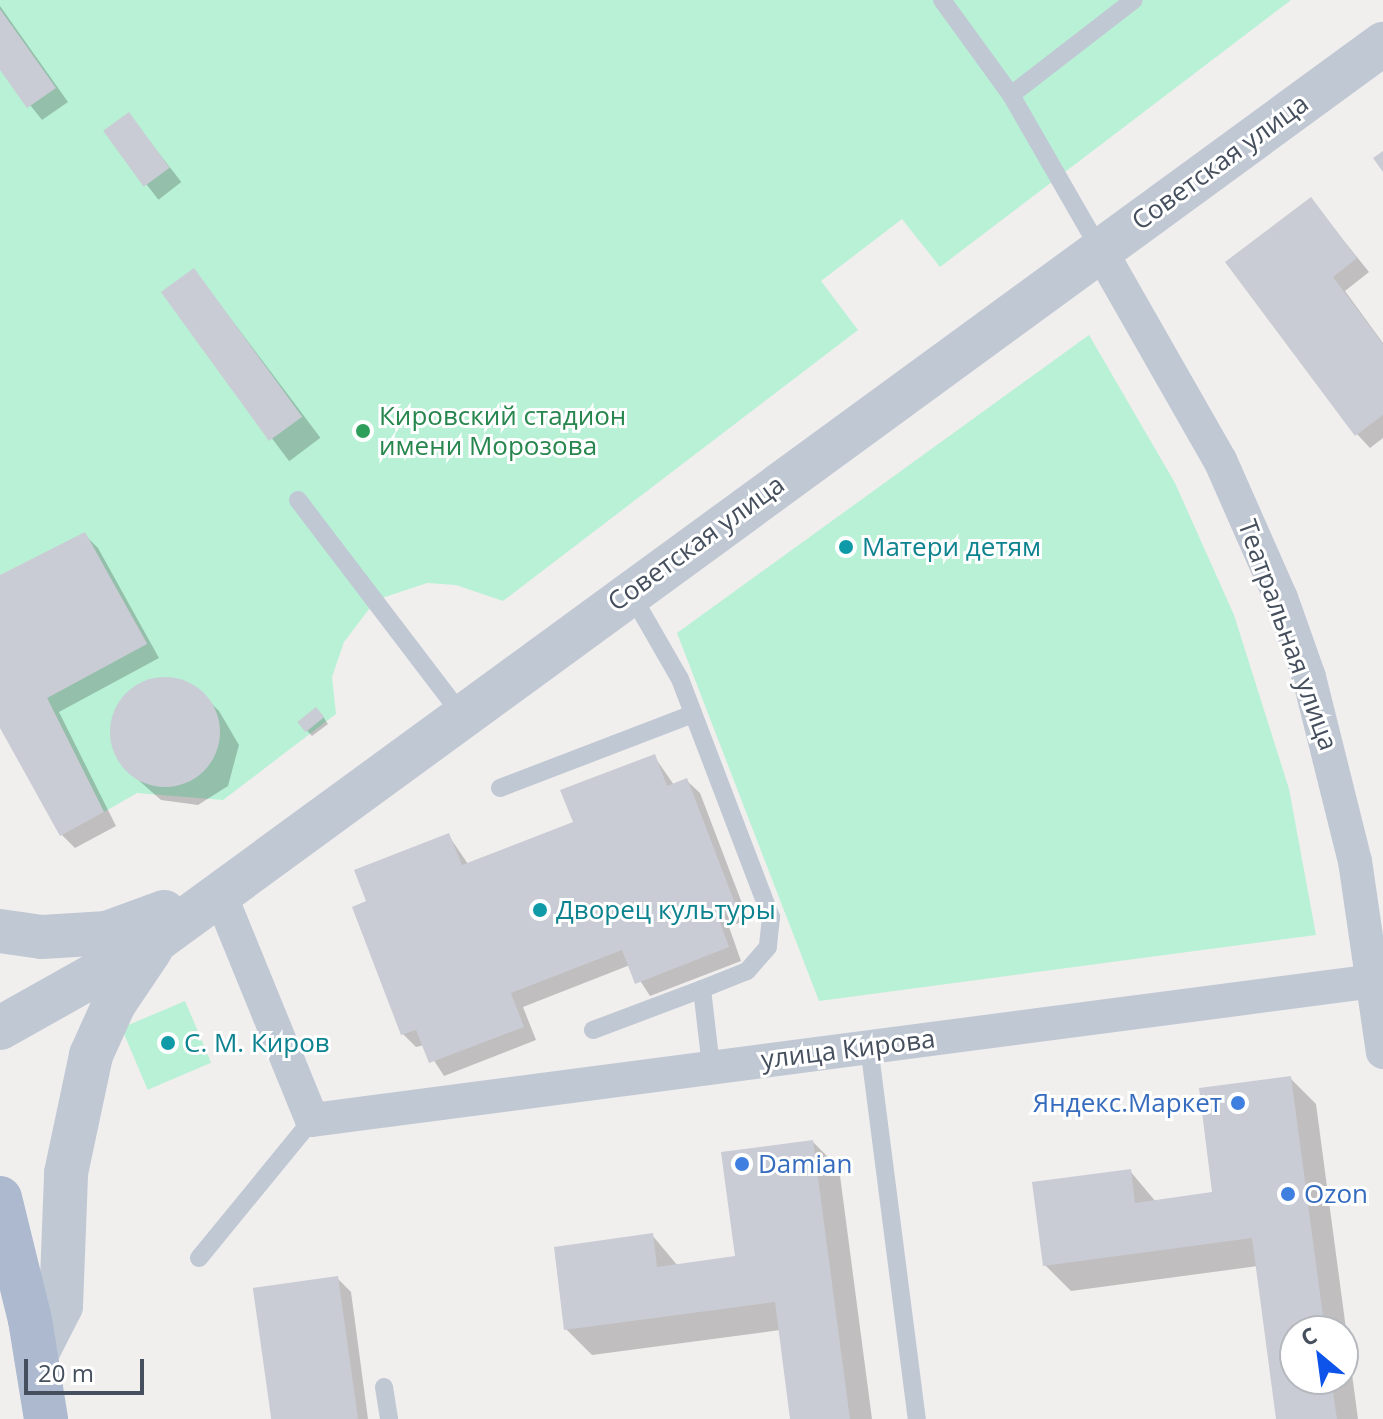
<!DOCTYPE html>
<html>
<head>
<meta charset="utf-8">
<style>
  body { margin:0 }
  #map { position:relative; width:1383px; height:1419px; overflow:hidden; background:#f1eeee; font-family:"Open Sans",sans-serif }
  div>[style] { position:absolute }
  .green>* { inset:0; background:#b9f1d6; transform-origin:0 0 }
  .shadow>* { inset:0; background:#0003; transform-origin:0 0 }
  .building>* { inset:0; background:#c9ccd4; transform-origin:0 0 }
  .round { border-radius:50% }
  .service>* { height:18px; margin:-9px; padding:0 9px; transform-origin:9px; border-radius:9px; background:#c0c8d4 }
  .minor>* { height:34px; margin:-17px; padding:0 17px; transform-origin:17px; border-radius:17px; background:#c0c8d4 }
  .tertiary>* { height:44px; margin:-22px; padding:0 22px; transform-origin:22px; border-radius:22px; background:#c0c8d4 }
  .primary>* { height:44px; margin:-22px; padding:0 22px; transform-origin:22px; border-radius:22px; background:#acb9cf }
  .dots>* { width:22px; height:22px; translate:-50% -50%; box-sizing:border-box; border:4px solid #fff; border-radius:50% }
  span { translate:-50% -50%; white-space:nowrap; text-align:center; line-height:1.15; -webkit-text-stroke:6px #fff; paint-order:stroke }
  .street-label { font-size:26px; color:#454f5d }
  .leisure-label { font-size:26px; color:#27864d }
  .left { translate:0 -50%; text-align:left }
  .culture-label { font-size:26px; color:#0d838f }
  .shop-label { font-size:26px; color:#366cbe }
  .right { translate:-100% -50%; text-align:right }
  .north { position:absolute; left:1279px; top:1315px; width:80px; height:80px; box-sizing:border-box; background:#fff; border:2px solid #b5b9be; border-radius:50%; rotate:331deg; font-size:22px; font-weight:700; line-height:32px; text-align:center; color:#454f5d }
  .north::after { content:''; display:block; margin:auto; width:28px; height:36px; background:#0e54eb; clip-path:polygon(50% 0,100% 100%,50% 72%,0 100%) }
  .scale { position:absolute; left:24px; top:1359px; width:120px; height:36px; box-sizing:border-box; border:4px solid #454f5d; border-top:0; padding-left:10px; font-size:24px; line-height:28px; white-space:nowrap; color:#454f5d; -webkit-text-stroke:6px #fff; paint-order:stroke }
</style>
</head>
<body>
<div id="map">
  <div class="green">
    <i style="clip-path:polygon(0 0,1291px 0,940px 267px,902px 219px,821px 281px,858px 330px,503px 601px,456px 585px,427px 583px,376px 600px,344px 642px,332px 677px,336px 714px,223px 800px,137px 793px,104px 812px,47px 698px,147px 643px,85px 533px,0 575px)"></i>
    <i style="clip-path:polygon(1089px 335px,1175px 483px,1234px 615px,1289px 789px,1316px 935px,819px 1001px,677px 633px)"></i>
    <i style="left:185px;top:1001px;width:67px;height:69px;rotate:67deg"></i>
  </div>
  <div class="shadow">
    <i style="clip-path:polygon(0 6px,68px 102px,42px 120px,0 67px)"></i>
    <i style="left:129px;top:115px;width:85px;height:29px;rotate:52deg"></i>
    <i style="clip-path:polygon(1311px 200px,1369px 272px,1345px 291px,1383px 343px,1383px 438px,1370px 448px,1357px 434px)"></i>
    <i style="left:194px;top:270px;width:210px;height:39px;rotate:53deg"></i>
    <i style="clip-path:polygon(85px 535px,98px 548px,159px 658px,59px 712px,116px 826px,75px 848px,62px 835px,0 724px,0 577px)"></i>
    <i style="clip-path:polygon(158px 680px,181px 681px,199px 691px,219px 711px,239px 745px,228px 786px,198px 805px,161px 800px,128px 771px,114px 747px,112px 723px,123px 700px,133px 689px)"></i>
    <i style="clip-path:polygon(322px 715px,328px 724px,312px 736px,299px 722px)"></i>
    <i style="clip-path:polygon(654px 756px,674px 785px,686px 780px,700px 793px,748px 919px,729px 927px,741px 961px,650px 996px,630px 965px,523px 1007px,536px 1040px,444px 1076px,424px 1045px,416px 1047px,403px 1034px,369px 902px,449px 836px,468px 864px,575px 823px)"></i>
    <i style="clip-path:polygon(evenodd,1290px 1078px,1316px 1104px,1358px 1419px,1278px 1419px,1258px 1266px,1071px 1291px,1045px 1265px,1130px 1171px,1156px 1202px,1214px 1194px,1290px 1078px,1295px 1331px,1343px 1331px,1343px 1379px,1295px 1379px,1295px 1331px)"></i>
    <i style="clip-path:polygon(813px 1142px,839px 1168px,872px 1419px,792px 1419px,780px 1330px,592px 1355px,566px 1329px,652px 1235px,678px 1266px,737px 1258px)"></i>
    <i style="clip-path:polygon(337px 1278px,351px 1292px,368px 1419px,273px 1419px)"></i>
  </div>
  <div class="building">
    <i style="clip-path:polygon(0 9px,56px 88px,27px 108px,0 70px)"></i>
    <i style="left:129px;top:112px;width:69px;height:32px;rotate:54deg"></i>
    <i style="clip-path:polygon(1383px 151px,1383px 172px,1373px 158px)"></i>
    <i style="clip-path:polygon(1311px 197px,1357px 258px,1333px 277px,1383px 344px,1383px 415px,1355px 436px,1225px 262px)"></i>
    <i style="left:194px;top:268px;width:184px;height:41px;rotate:54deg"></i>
    <i style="clip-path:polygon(85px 532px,147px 644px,47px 698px,104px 812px,60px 836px,0 728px,0 575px)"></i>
    <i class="round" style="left:110px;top:677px;width:110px;height:110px"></i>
    <i style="left:316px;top:707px;width:13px;height:24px;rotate:51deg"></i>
    <i style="clip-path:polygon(655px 754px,667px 786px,687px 778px,736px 906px,717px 914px,729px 947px,635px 984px,622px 950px,511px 993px,524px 1027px,429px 1063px,416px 1030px,401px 1035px,352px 907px,366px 901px,354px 870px,449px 833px,462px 865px,573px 822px,560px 790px)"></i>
    <i style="clip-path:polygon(1291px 1076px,1325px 1331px,1295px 1331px,1295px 1379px,1331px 1379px,1337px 1419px,1276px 1419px,1252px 1238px,1043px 1266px,1032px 1182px,1131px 1169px,1135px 1203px,1212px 1192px,1199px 1088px)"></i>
    <i style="clip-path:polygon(813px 1140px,850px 1419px,790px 1419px,775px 1302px,564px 1330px,554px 1247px,653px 1233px,657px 1267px,735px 1256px,721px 1152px)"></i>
    <i style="left:338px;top:1276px;width:144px;height:86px;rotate:82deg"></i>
  </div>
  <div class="service">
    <i style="left:942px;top:0;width:117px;rotate:54deg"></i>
    <i style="left:1011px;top:95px;width:179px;rotate:60.1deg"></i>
    <i style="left:1011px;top:95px;width:155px;rotate:-37.7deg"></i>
    <i style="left:298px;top:500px;width:269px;rotate:52.7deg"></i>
    <i style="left:630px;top:592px;width:100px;rotate:60.1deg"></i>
    <i style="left:680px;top:679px;width:255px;rotate:69.1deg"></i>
    <i style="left:771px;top:917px;width:30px;rotate:96deg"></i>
    <i style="left:768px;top:947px;width:32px;rotate:131deg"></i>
    <i style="left:747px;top:971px;width:48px;rotate:158.2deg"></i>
    <i style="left:702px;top:989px;width:79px;rotate:83.4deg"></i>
    <i style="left:500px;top:788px;width:207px;rotate:-21deg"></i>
    <i style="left:593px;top:1030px;width:116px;rotate:-20.6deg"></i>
    <i style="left:869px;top:1046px;width:376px;rotate:82.7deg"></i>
    <i style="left:199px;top:1258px;width:178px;rotate:-50.7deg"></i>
    <i style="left:384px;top:1387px;width:32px;rotate:81deg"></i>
  </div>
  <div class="minor">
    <i style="left:1100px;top:250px;width:242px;rotate:60.3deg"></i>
    <i style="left:1220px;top:460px;width:151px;rotate:66.2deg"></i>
    <i style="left:1281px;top:598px;width:84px;rotate:70.5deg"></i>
    <i style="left:1309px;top:677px;width:190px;rotate:76deg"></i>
    <i style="left:1355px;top:861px;width:193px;rotate:81.7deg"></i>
    <i style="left:219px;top:892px;width:246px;rotate:67.8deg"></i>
    <i style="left:312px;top:1120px;width:1080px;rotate:-7.45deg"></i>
  </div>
  <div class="tertiary">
    <i style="left:0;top:931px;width:42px;rotate:8.1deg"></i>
    <i style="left:42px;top:937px;width:65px;rotate:-3.5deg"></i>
    <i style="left:107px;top:933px;width:61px;rotate:-20.2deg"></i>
    <i style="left:0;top:1028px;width:180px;rotate:-29.3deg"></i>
    <i style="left:157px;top:940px;width:1519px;rotate:-36.16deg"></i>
    <i style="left:36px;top:1355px;width:55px;rotate:-63deg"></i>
    <i style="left:61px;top:1306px;width:133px;rotate:-87.8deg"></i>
    <i style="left:66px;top:1173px;width:121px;rotate:-78deg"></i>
    <i style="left:91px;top:1055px;width:56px;rotate:-65.7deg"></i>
    <i style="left:114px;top:1004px;width:66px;rotate:-56.1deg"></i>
  </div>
  <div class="primary">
    <i style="left:0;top:1198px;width:126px;rotate:76.2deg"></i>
    <i style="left:30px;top:1320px;width:100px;rotate:80.8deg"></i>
  </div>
  <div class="dots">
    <i style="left:363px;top:431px;background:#2e9e5b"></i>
    <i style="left:846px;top:547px;background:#0f9aa8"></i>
    <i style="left:540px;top:910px;background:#0f9aa8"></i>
    <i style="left:168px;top:1043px;background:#0f9aa8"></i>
    <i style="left:1238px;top:1103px;background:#3f7fe0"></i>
    <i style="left:742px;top:1164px;background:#3f7fe0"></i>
    <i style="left:1288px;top:1194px;background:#3f7fe0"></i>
  </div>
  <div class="street-label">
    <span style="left:1220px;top:162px;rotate:-36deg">Советская улица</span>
    <span style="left:696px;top:543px;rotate:-36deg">Советская улица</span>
    <span style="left:1288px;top:635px;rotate:70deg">Театральная улица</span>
    <span style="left:848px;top:1049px;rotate:-7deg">улица Кирова</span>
  </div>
  <div class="leisure-label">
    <span class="left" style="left:379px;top:431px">Кировский стадион<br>имени Морозова</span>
  </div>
  <div class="culture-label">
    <span class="left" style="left:862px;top:547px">Матери детям</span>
    <span class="left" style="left:556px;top:910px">Дворец культуры</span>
    <span class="left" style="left:184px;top:1043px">С. М. Киров</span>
  </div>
  <div class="shop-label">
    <span class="right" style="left:1222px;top:1103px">Яндекс.Маркет</span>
    <span class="left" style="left:758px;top:1164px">Damian</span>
    <span class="left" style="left:1304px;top:1194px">Ozon</span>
  </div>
  <div class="north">С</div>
  <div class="scale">20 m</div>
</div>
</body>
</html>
